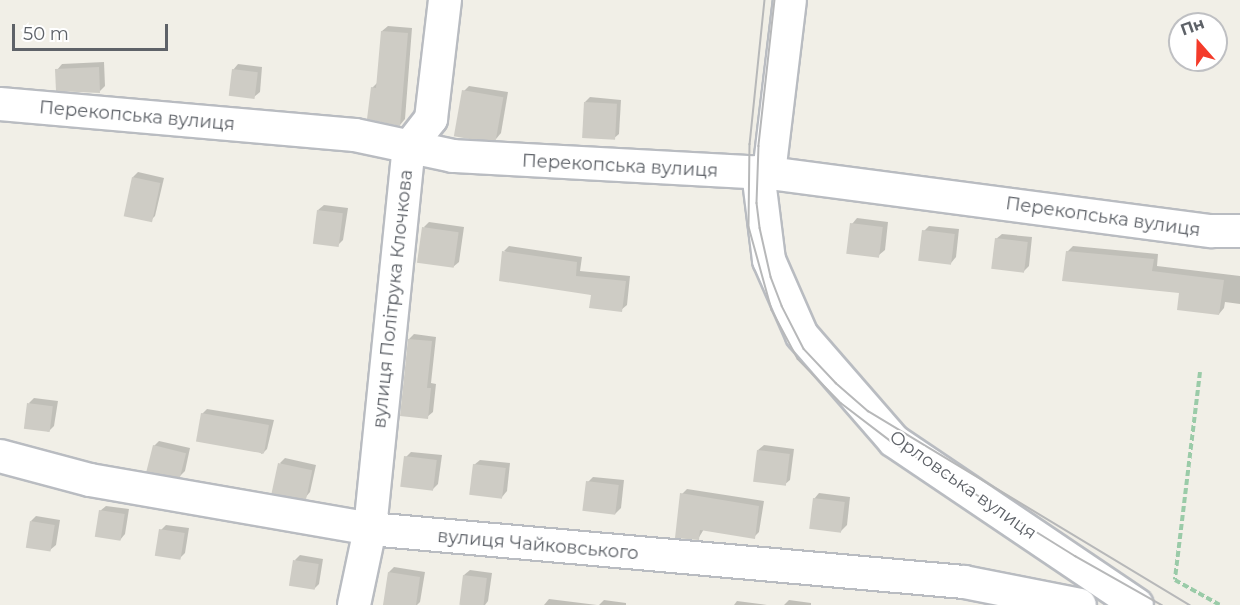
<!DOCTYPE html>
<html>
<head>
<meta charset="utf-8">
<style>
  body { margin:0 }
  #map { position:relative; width:1240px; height:605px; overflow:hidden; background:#f1efe7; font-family:Montserrat,sans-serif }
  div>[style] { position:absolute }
  .shadow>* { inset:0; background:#0003 }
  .building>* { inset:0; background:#ceccc5; transform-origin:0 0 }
  .path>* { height:4px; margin-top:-2px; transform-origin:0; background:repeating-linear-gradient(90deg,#9acba8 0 6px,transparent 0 9px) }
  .roads { filter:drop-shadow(2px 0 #b9bcc1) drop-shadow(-2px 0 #b9bcc1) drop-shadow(0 2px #b9bcc1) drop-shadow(0 -2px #b9bcc1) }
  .minor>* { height:32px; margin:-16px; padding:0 16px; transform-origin:16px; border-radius:16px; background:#fff }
  .tram>* { height:1.5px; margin:-0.75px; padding:0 0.75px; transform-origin:0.75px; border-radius:0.75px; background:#b7b8b9 }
  span { translate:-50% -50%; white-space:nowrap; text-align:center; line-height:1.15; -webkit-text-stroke:4.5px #fff; paint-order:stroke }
  .street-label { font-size:18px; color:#5e6268 }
  .north { position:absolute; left:1168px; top:12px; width:60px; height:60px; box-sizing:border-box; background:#fff; border:2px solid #bfc0c3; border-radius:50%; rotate:340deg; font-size:16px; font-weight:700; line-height:24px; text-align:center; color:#5e6268 }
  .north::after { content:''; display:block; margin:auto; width:21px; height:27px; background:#f43b2a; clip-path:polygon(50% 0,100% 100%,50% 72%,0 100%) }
  .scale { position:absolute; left:12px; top:24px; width:156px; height:27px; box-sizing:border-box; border:3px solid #5e6268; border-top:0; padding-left:8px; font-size:18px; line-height:21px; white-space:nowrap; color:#5e6268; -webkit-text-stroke:4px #fff; paint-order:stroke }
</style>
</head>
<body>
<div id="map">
  <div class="shadow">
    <i style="clip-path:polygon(388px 26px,412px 28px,405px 119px,400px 125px,372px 88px,378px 82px,382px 31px)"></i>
    <i style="clip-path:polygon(104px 62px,105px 86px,100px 91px,57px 70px,62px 64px)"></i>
    <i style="clip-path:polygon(238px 64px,262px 67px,260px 92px,254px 97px,233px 70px)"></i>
    <i style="clip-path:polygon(469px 86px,508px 92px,501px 133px,496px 139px,464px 91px)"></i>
    <i style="clip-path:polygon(590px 97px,621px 100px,619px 134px,613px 139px,585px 102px)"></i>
    <i style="clip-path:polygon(138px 172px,164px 178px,155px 216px,150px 221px,133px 177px)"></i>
    <i style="clip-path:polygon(324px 205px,348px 208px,343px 240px,338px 245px,318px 210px)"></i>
    <i style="clip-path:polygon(857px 218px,888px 222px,885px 250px,879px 255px,852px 224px)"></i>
    <i style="clip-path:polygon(429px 222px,464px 227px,459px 262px,453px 267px,424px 227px)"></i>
    <i style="clip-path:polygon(929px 226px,959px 229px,956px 257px,951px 263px,924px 231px)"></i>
    <i style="clip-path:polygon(1002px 234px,1032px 237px,1029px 266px,1024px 271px,996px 239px)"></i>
    <i style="clip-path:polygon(509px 246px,582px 257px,580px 271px,630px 276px,627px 305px,621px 310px,504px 251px)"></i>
    <i style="clip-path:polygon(1073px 246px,1158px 254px,1157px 266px,1240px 276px,1240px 304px,1225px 302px,1224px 308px,1219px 314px,1181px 291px,1067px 252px)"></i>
    <i style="clip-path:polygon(414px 334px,436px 337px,431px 383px,436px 384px,433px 412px,427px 417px,409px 339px)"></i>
    <i style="clip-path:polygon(34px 398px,58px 401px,54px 426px,48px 432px,29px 403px)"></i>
    <i style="clip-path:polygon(207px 409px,274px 420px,267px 449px,262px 454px,202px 414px)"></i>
    <i style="clip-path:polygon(159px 441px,190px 448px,185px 471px,180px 476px,154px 446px)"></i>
    <i style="clip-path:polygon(764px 445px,794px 449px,790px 480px,784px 485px,758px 450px)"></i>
    <i style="clip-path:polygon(411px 452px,442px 455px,438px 484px,433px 489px,406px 457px)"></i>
    <i style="clip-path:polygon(285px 458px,316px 465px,310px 492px,305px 498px,280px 463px)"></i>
    <i style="clip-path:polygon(480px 460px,510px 463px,507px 491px,502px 497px,474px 465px)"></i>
    <i style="clip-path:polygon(593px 477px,624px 480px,621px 508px,615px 514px,588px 482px)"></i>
    <i style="clip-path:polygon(687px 489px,764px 501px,759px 532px,754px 537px,704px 529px,698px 539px,682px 494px)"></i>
    <i style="clip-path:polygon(819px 493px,850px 497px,847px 525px,841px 531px,814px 499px)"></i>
    <i style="clip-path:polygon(106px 506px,129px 509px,125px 534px,120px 540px,100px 511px)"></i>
    <i style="clip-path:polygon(36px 516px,60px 520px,56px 545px,50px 550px,31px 521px)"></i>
    <i style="clip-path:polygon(166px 525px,189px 528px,185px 553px,180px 558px,161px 530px)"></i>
    <i style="clip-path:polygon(300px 555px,323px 559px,319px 584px,314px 589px,295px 560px)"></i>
    <i style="clip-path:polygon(394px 567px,425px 572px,420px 602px,417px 605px,399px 605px,389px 572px)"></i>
    <i style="clip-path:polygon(470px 570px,492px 573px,488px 601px,485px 605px,470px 605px,464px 575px)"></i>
    <i style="clip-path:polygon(549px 599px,597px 605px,544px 605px)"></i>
    <i style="clip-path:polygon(604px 600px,626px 603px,626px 605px,599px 605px)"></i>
    <i style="clip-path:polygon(789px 600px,811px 603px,811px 605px,784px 605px)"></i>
    <i style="clip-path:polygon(737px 601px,767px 605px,734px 605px)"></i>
  </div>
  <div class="building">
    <i style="clip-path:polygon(381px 31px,408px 33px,400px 126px,367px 119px,371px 87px,376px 88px)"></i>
    <i style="clip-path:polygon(99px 67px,100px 93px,56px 91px,55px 69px)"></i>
    <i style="left:232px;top:69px;width:26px;height:27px;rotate:7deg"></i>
    <i style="left:462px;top:90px;width:42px;height:47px;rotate:10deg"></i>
    <i style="left:584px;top:102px;width:33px;height:36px;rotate:3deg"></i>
    <i style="left:132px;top:177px;width:29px;height:40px;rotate:12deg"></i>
    <i style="left:317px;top:210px;width:26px;height:34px;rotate:7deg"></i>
    <i style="left:850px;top:223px;width:33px;height:31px;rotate:7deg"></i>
    <i style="left:422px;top:227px;width:37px;height:36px;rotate:8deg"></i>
    <i style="left:922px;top:230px;width:33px;height:31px;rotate:7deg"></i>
    <i style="left:995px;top:238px;width:33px;height:31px;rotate:7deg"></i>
    <i style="clip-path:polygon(502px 251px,577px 262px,576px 276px,626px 281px,622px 312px,589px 308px,591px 295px,499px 281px)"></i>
    <i style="clip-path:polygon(1066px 251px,1154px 259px,1152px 271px,1224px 280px,1219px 315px,1177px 310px,1179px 293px,1062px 281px)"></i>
    <i style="clip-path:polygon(408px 339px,432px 341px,427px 388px,431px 388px,428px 419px,400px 416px)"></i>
    <i style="left:27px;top:403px;width:26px;height:26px;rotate:7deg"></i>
    <i style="left:201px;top:413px;width:69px;height:29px;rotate:10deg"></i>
    <i style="left:153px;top:445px;width:34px;height:28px;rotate:14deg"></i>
    <i style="left:757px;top:450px;width:33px;height:32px;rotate:7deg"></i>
    <i style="left:404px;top:456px;width:33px;height:31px;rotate:7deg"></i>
    <i style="left:278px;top:463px;width:35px;height:31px;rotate:12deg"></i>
    <i style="left:473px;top:464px;width:33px;height:31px;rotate:7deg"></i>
    <i style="left:586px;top:481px;width:33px;height:30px;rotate:7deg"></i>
    <i style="clip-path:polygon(680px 493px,759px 506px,755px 539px,700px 530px,699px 540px,675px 538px)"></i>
    <i style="left:813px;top:498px;width:32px;height:31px;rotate:7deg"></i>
    <i style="left:99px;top:510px;width:26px;height:27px;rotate:9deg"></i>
    <i style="left:30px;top:521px;width:25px;height:27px;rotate:9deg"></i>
    <i style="left:159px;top:529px;width:26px;height:27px;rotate:9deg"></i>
    <i style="left:293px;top:560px;width:26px;height:26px;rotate:9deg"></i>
    <i style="clip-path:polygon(388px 572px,420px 577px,416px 605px,383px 605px)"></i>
    <i style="left:463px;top:575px;width:24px;height:30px;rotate:7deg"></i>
  </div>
  <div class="path">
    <i style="left:1200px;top:372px;width:209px;rotate:96.9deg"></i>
    <i style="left:1175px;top:580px;width:51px;rotate:29.1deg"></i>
  </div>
  <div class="roads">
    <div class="minor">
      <i style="left:0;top:104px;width:356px;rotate:5deg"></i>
      <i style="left:355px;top:135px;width:100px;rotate:12.1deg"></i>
      <i style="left:453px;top:156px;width:316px;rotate:3.1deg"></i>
      <i style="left:769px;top:173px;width:447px;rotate:7.5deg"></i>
      <i style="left:1212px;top:231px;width:28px"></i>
      <i style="left:758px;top:172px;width:89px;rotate:82.9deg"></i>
      <i style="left:769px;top:260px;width:82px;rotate:66.3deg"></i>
      <i style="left:802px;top:335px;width:140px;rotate:49deg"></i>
      <i style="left:894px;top:441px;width:293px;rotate:34deg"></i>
      <i style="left:769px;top:173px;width:174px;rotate:-83.1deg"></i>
      <i style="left:0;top:456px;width:93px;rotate:14.9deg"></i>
      <i style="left:90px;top:480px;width:284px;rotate:9.9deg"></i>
      <i style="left:370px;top:529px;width:596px;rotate:5.1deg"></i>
      <i style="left:964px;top:582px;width:118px;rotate:11.2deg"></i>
      <i style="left:354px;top:605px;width:78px;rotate:-78.1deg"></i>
      <i style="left:370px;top:529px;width:384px;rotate:-84.2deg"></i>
      <i style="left:409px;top:147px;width:36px;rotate:-52deg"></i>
      <i style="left:431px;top:119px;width:120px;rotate:-83.3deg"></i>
    </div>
  </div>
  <div class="tram">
    <i style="left:765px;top:0;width:145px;rotate:95.9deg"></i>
    <i style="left:750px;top:144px;width:83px;rotate:90.7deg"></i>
    <i style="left:749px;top:227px;width:86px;rotate:74.5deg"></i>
    <i style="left:772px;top:310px;width:55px;rotate:62deg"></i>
    <i style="left:798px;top:359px;width:62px;rotate:45.7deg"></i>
    <i style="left:841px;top:403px;width:64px;rotate:37.4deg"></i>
    <i style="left:892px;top:442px;width:216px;rotate:31.9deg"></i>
    <i style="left:1075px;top:556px;width:100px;rotate:29.4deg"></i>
    <i style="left:775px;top:0;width:147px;rotate:96.3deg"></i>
    <i style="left:759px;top:146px;width:57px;rotate:92deg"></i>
    <i style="left:757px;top:203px;width:25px;rotate:83deg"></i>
    <i style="left:760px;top:228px;width:50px;rotate:77.3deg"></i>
    <i style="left:771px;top:277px;width:31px;rotate:69deg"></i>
    <i style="left:782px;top:306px;width:48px;rotate:62.9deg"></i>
    <i style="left:804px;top:349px;width:47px;rotate:46.7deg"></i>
    <i style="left:836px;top:383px;width:43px;rotate:41.2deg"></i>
    <i style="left:868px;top:411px;width:376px;rotate:31.1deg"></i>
  </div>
  <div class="street-label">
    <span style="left:137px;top:116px;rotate:5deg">Перекопська вулиця</span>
    <span style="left:620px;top:166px;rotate:3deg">Перекопська вулиця</span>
    <span style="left:1103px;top:217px;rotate:8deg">Перекопська вулиця</span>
    <span style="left:393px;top:299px;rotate:-84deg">вулиця Політрука Клочкова</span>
    <span style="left:963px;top:485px;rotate:35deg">Орловська вулиця</span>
    <span style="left:538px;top:545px;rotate:5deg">вулиця Чайковського</span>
  </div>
  <div class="north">Пн</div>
  <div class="scale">50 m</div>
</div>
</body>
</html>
